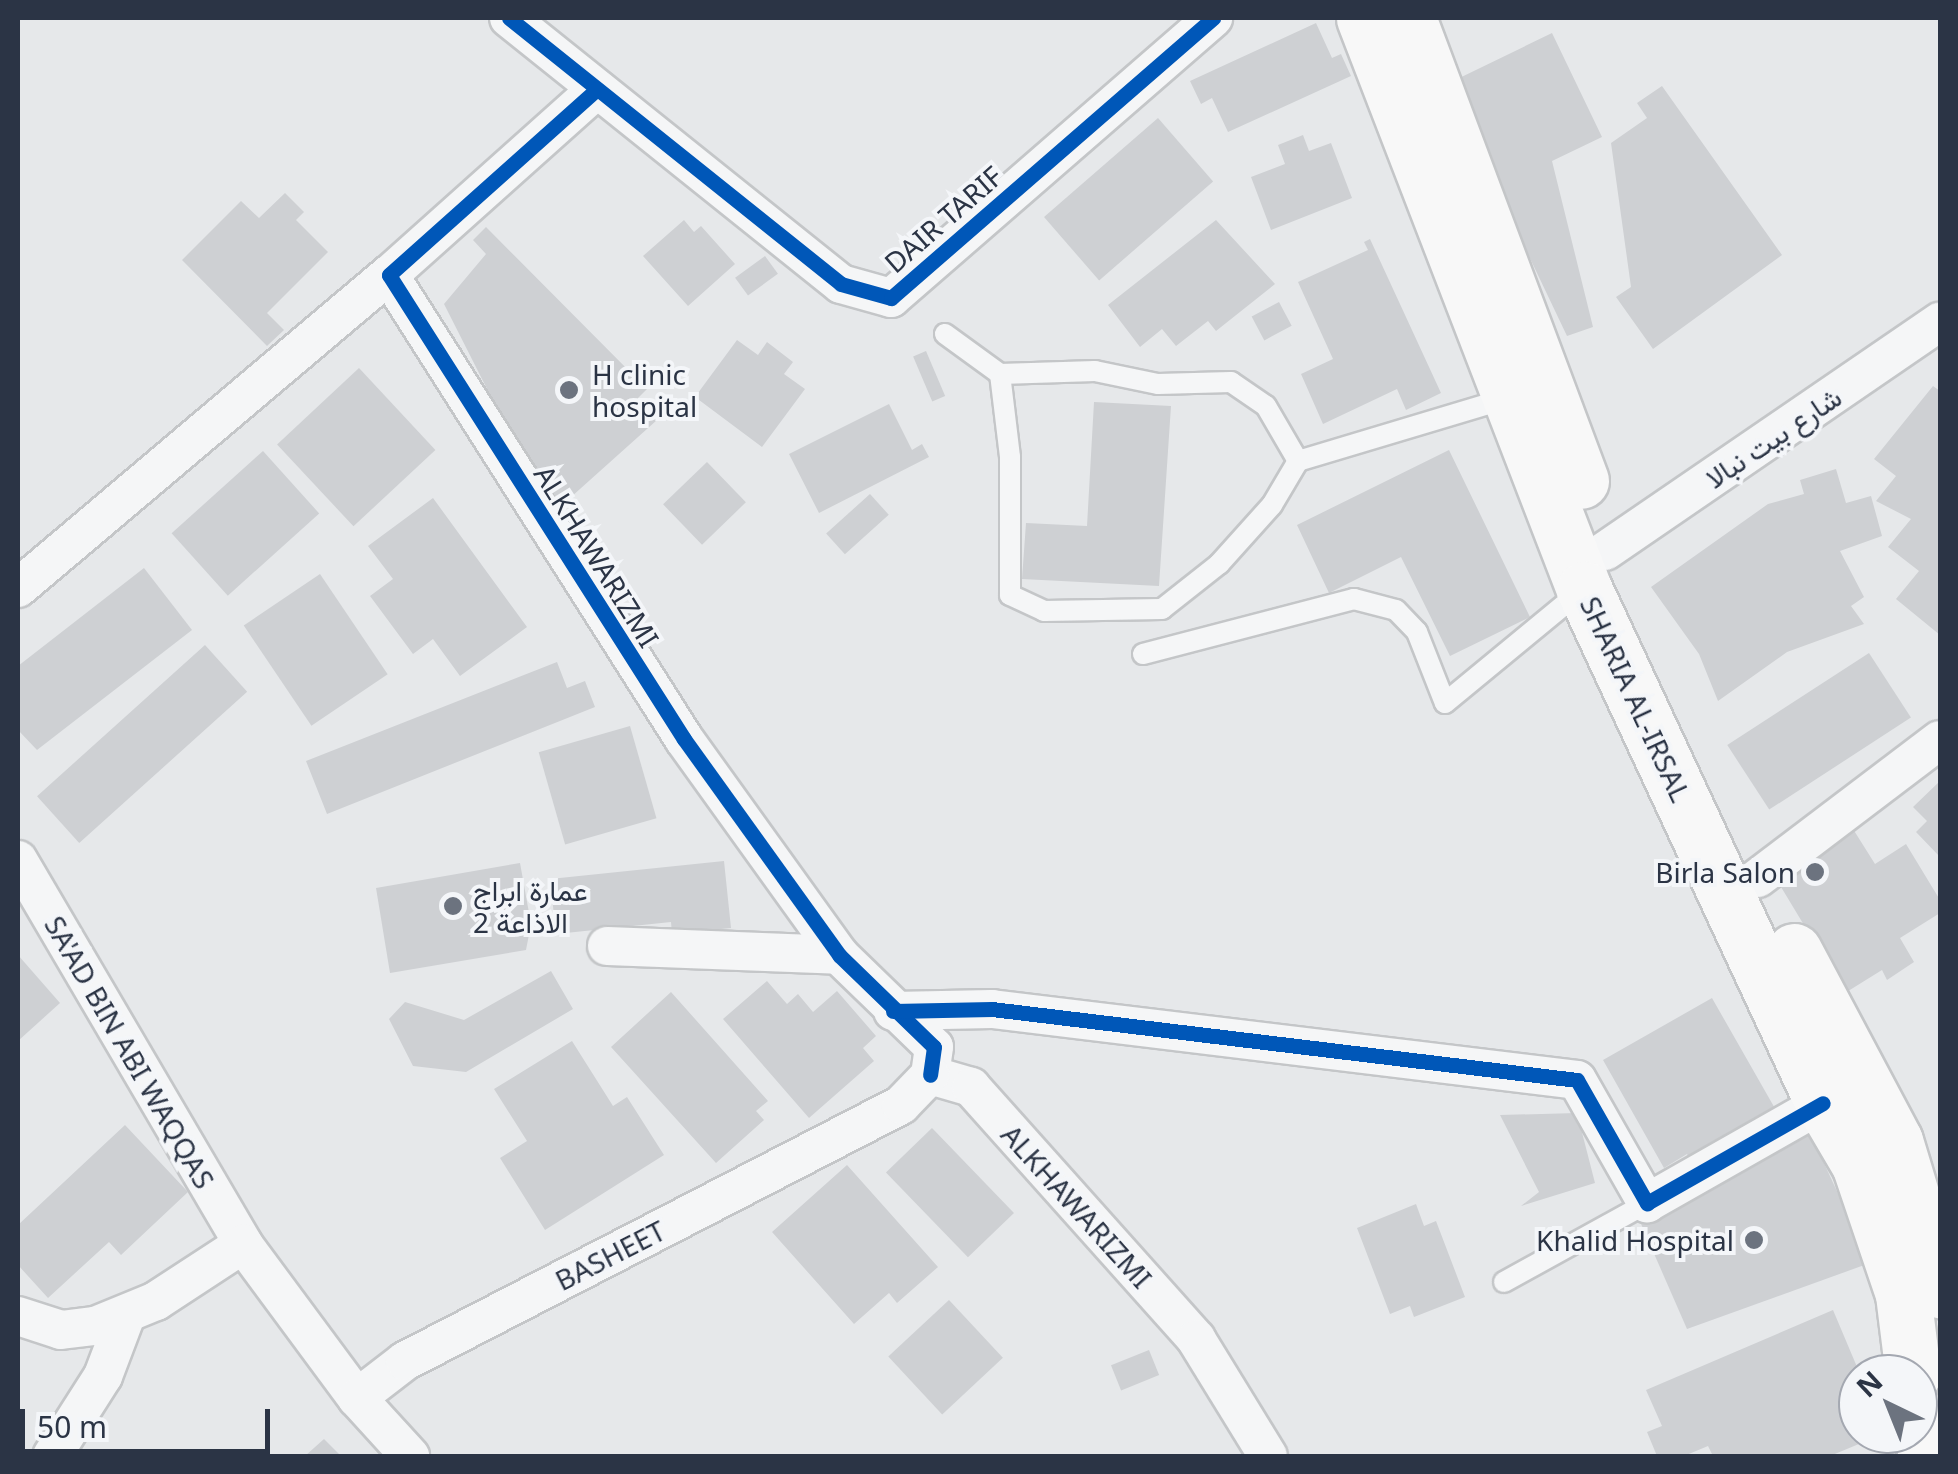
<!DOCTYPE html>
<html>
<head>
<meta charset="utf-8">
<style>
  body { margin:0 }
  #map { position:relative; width:1958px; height:1474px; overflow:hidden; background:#e6e8ea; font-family:"Noto Sans",Vazirmatn,sans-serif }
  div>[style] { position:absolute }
  .building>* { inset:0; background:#ced0d3; transform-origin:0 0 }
  .roads { filter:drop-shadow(2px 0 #c4c6c8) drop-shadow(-2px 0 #c4c6c8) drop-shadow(0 2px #c4c6c8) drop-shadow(0 -2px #c4c6c8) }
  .lane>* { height:20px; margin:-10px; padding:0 10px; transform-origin:10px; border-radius:10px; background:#f5f6f7 }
  .street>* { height:38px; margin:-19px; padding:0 19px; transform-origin:19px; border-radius:19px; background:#f5f6f7 }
  .secondary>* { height:55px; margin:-27.5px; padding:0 27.5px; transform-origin:27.5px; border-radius:27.5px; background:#f8f8f8 }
  .cycleway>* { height:15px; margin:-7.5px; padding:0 7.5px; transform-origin:7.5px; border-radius:7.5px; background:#0057b8 }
  .dots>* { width:28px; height:28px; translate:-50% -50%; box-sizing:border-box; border:5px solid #f4f6f9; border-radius:50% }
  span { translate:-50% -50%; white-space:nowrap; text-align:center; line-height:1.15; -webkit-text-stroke:8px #f4f6f9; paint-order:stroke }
  .street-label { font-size:28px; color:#2b3445 }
  .poi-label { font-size:28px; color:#2b3445 }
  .left { translate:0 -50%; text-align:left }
  .right { translate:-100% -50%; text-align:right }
  .frame { position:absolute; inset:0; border:20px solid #2b3445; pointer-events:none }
  .north { position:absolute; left:1838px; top:1354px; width:100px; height:100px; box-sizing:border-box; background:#f4f6f9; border:2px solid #a4a8b1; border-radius:50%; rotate:317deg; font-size:28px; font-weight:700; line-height:40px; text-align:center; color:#2b3445 }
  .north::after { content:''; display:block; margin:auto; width:35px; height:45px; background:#6c737f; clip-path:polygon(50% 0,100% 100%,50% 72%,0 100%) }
  .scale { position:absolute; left:20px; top:1409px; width:250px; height:45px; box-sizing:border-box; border:5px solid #2b3445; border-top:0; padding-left:12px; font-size:30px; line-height:35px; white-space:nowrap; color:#2b3445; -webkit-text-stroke:8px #f4f6f9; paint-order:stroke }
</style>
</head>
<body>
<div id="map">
  <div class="building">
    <i style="clip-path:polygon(1316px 23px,1332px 58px,1341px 54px,1351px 76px,1228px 132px,1212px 98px,1201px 104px,1190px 81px)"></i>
    <i style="clip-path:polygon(1552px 33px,1602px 137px,1552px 161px,1593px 327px,1567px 336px,1447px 84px)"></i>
    <i style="clip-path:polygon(1662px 86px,1782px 255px,1653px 349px,1616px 297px,1631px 287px,1611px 143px,1647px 118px,1637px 103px)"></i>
    <i style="left:1158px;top:118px;width:84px;height:151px;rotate:49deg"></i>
    <i style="clip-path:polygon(1303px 135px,1309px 151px,1331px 143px,1352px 198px,1271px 230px,1251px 177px,1285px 164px,1278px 145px)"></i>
    <i style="clip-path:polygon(285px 193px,304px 212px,296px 220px,328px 252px,267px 313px,284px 330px,267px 346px,182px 260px,241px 201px,259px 218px)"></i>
    <i style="clip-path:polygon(684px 220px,694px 232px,701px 226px,735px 264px,688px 306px,643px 256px)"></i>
    <i style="clip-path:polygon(1216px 220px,1275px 284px,1216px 331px,1208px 321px,1176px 346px,1162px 329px,1140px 347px,1108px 305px)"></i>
    <i style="clip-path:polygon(486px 227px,647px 389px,636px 400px,657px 420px,561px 506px,520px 454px,444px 304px,486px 254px,473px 240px)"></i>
    <i style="clip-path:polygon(1370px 239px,1441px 393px,1406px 410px,1397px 389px,1323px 424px,1301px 374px,1333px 359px,1298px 282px,1368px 250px,1364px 242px)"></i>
    <i style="left:765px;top:256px;width:22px;height:37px;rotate:54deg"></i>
    <i style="left:1279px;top:302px;width:27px;height:31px;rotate:62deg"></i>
    <i style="clip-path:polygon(737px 340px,758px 355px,767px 342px,793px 362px,784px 374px,805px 389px,762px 447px,695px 397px)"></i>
    <i style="left:926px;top:351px;width:49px;height:14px;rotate:67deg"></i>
    <i style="left:359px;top:368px;width:112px;height:112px;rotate:47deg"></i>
    <i style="clip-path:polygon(1933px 386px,1940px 391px,1940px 635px,1896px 599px,1919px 571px,1888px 547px,1911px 519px,1876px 501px,1896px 476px,1874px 459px)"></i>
    <i style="clip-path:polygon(1094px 402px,1171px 406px,1159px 586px,1022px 579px,1026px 523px,1087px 526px)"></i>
    <i style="clip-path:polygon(889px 404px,912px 450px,922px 444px,929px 457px,819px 513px,789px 454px)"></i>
    <i style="clip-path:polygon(1449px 450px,1530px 617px,1450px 656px,1401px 557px,1329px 593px,1297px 525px)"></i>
    <i style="left:263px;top:451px;width:84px;height:123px;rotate:48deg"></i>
    <i style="left:707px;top:462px;width:56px;height:61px;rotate:46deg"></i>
    <i style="clip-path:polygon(1836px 469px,1846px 503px,1871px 496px,1882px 536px,1840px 551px,1864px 597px,1851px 606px,1864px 624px,1787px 652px,1718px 701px,1699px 654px,1651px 587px,1768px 504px,1804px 494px,1800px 480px)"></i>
    <i style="left:870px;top:494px;width:28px;height:59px;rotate:48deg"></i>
    <i style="clip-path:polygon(433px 498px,527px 627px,460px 676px,433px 639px,413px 654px,370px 596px,393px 579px,368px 546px)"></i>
    <i style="clip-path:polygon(144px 568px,192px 630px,37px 750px,18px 730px,18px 666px)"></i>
    <i style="left:320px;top:574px;width:121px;height:92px;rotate:56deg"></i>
    <i style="left:205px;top:645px;width:63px;height:226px;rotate:48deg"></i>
    <i style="left:1869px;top:653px;width:77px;height:169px;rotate:57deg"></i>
    <i style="clip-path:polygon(557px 662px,567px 688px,585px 681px,595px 707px,327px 814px,306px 761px)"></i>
    <i style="left:630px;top:726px;width:96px;height:95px;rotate:74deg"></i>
    <i style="clip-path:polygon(1940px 781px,1940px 857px,1916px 832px,1927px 821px,1913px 807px)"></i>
    <i style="clip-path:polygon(1853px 829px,1875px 864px,1906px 844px,1940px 900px,1940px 913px,1900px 938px,1914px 962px,1887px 980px,1882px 970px,1845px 993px,1775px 877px)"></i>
    <i style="clip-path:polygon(724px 861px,731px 928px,672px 934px,671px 922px,556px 934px,550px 879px)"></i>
    <i style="clip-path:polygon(520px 863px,531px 924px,526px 950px,390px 973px,376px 888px)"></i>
    <i style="clip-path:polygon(18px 955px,60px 1003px,18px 1041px)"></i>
    <i style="clip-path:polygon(551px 971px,573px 1009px,466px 1072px,413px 1066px,389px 1019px,405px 1002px,464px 1020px)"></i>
    <i style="clip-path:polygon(767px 981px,787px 1004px,798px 994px,813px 1012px,837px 991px,876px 1036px,863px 1048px,874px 1061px,809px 1118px,723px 1019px)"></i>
    <i style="clip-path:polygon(671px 992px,768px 1101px,756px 1111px,764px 1120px,716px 1163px,611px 1047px)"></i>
    <i style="clip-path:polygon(1712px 998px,1781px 1119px,1695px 1168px,1687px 1154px,1664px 1168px,1603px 1060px)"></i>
    <i style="clip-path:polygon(572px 1041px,613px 1106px,627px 1097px,664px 1155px,545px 1230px,500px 1158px,527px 1141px,494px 1089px)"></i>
    <i style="clip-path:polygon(1577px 1113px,1595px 1183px,1521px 1206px,1539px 1192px,1500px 1115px)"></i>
    <i style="clip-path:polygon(1806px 1124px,1870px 1263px,1687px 1329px,1638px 1217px)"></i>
    <i style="clip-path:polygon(125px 1125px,188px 1192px,121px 1255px,109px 1242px,48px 1298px,18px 1265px,18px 1225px)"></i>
    <i style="left:932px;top:1128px;width:118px;height:64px;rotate:46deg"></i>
    <i style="clip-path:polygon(847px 1165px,938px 1267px,897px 1303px,889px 1293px,854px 1324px,772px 1232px)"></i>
    <i style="clip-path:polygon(1416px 1204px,1424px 1226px,1436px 1221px,1465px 1297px,1414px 1317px,1410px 1306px,1390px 1314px,1357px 1228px)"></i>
    <i style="left:949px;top:1300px;width:79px;height:83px;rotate:47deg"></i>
    <i style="clip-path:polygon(1833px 1310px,1860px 1374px,1858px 1434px,1883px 1434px,1830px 1456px,1713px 1456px,1708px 1446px,1684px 1456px,1657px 1456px,1647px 1432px,1662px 1426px,1646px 1390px)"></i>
    <i style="left:1149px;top:1350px;width:27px;height:41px;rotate:68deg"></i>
    <i style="clip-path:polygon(324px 1439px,341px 1456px,305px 1456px)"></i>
  </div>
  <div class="roads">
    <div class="lane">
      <i style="left:945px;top:334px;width:68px;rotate:36deg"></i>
      <i style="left:1000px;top:374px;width:95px;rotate:-1.8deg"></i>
      <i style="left:1095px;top:371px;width:64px;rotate:11.7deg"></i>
      <i style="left:1158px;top:384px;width:73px;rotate:-1.6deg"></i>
      <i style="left:1231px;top:382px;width:42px;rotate:34.4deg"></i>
      <i style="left:1266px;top:406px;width:64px;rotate:59.8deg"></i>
      <i style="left:1298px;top:461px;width:219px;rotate:-16.7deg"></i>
      <i style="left:1000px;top:374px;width:84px;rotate:83.1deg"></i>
      <i style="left:1010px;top:457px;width:138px;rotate:90deg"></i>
      <i style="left:1010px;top:595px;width:38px;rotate:25deg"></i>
      <i style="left:1044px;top:611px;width:118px;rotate:-1deg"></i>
      <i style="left:1162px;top:609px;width:73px;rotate:-38.3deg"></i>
      <i style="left:1219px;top:564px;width:79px;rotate:-48.1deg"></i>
      <i style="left:1272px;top:505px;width:51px;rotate:-59.4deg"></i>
      <i style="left:1143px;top:654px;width:218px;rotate:-14.6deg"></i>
      <i style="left:1354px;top:599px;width:43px;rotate:14.7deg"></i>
      <i style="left:1396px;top:610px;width:30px;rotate:46deg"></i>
      <i style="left:1417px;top:632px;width:76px;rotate:68.5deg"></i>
      <i style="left:1445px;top:703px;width:178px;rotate:-39.5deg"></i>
      <i style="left:1504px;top:1282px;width:163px;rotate:-28.9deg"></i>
    </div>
    <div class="street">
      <i style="left:509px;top:18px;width:425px;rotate:38.7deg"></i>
      <i style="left:841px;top:284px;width:52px;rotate:15.6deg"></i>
      <i style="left:891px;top:298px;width:427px;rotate:-41deg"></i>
      <i style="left:597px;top:89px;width:279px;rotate:138.2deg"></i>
      <i style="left:389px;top:275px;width:550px;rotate:57.55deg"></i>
      <i style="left:684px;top:739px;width:266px;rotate:54.3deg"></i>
      <i style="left:839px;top:955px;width:132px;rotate:44.1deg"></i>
      <i style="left:934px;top:1047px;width:28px;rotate:98deg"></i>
      <i style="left:1605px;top:551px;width:406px;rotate:-34.4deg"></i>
      <i style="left:18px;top:588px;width:485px;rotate:-40.2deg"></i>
      <i style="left:18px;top:860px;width:445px;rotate:59.6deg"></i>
      <i style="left:243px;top:1244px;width:192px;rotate:53.5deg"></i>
      <i style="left:357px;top:1398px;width:79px;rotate:47.6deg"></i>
      <i style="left:1758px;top:878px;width:228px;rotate:-37.2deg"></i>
      <i style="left:607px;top:946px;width:232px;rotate:2.2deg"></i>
      <i style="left:893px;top:1011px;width:99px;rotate:-1.2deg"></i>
      <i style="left:992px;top:1009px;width:589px;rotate:6.92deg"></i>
      <i style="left:1577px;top:1080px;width:142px;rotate:60.4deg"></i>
      <i style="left:1647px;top:1203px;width:202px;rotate:-29.6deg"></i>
      <i style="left:930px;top:1075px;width:43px;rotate:16.3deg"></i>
      <i style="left:971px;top:1087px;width:338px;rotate:48.2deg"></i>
      <i style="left:1196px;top:1339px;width:137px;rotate:58.4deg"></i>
      <i style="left:18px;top:1316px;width:45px;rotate:18deg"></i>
      <i style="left:61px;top:1330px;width:34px;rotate:-7deg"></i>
      <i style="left:95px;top:1326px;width:66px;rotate:-22.3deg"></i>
      <i style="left:156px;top:1301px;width:104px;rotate:-33.2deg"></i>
      <i style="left:357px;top:1398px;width:61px;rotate:-37.6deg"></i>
      <i style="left:405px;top:1361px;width:558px;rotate:-27.3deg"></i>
      <i style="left:901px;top:1105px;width:42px;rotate:-46deg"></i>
      <i style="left:52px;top:1456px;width:95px;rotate:-57.5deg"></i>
      <i style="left:103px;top:1376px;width:65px;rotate:-69.3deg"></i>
    </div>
    <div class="secondary">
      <i style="left:1364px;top:18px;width:612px;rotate:68.93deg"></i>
      <i style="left:1584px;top:589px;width:567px;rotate:65.06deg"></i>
      <i style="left:1823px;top:1103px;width:71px;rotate:59.5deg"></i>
      <i style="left:1859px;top:1164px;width:137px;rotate:71.3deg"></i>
      <i style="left:1903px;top:1294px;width:81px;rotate:82.9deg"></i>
      <i style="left:1408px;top:18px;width:494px;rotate:69.5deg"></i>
      <i style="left:1794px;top:951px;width:215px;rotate:62deg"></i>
      <i style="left:1895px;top:1141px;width:156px;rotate:73.2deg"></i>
      <i style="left:1918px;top:1415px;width:42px;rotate:79deg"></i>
    </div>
  </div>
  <div class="cycleway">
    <i style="left:509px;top:18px;width:425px;rotate:38.7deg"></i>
    <i style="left:841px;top:284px;width:52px;rotate:15.6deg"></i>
    <i style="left:891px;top:298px;width:427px;rotate:-41deg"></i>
    <i style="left:597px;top:89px;width:279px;rotate:138.2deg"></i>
    <i style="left:389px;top:275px;width:550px;rotate:57.55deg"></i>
    <i style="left:684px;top:739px;width:266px;rotate:54.3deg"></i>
    <i style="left:839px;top:955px;width:132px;rotate:44.1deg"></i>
    <i style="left:934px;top:1047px;width:28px;rotate:98deg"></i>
    <i style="left:893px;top:1011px;width:99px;rotate:-1.2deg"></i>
    <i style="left:992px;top:1009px;width:589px;rotate:6.92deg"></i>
    <i style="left:1577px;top:1080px;width:142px;rotate:60.4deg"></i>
    <i style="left:1647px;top:1203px;width:202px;rotate:-29.6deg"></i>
  </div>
  <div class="dots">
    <i style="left:569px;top:390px;background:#6c737f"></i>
    <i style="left:1815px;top:872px;background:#6c737f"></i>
    <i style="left:453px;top:906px;background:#6c737f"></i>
    <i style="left:1754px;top:1240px;background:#6c737f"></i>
  </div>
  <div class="street-label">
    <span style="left:943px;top:219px;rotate:-41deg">DAIR TARIF</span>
    <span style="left:1773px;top:437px;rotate:-34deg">شارع بيت نبالا</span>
    <span style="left:597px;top:556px;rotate:58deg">ALKHAWARIZMI</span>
    <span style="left:1636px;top:699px;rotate:65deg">SHARIA AL-IRSAL</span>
    <span style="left:130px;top:1052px;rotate:60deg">SA'AD BIN ABI WAQQAS</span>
    <span style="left:1077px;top:1206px;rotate:48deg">ALKHAWARIZMI</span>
    <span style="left:610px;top:1255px;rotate:-27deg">BASHEET</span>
  </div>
  <div class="poi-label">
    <span class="left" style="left:592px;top:390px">H clinic<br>hospital</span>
    <span class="right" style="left:1795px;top:872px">Birla Salon</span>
    <span class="left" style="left:473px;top:906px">عمارة ابراج<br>الاذاعة 2</span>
    <span class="right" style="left:1734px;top:1240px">Khalid Hospital</span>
  </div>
  <div class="frame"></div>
  <div class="north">N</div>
  <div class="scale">50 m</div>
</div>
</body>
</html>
